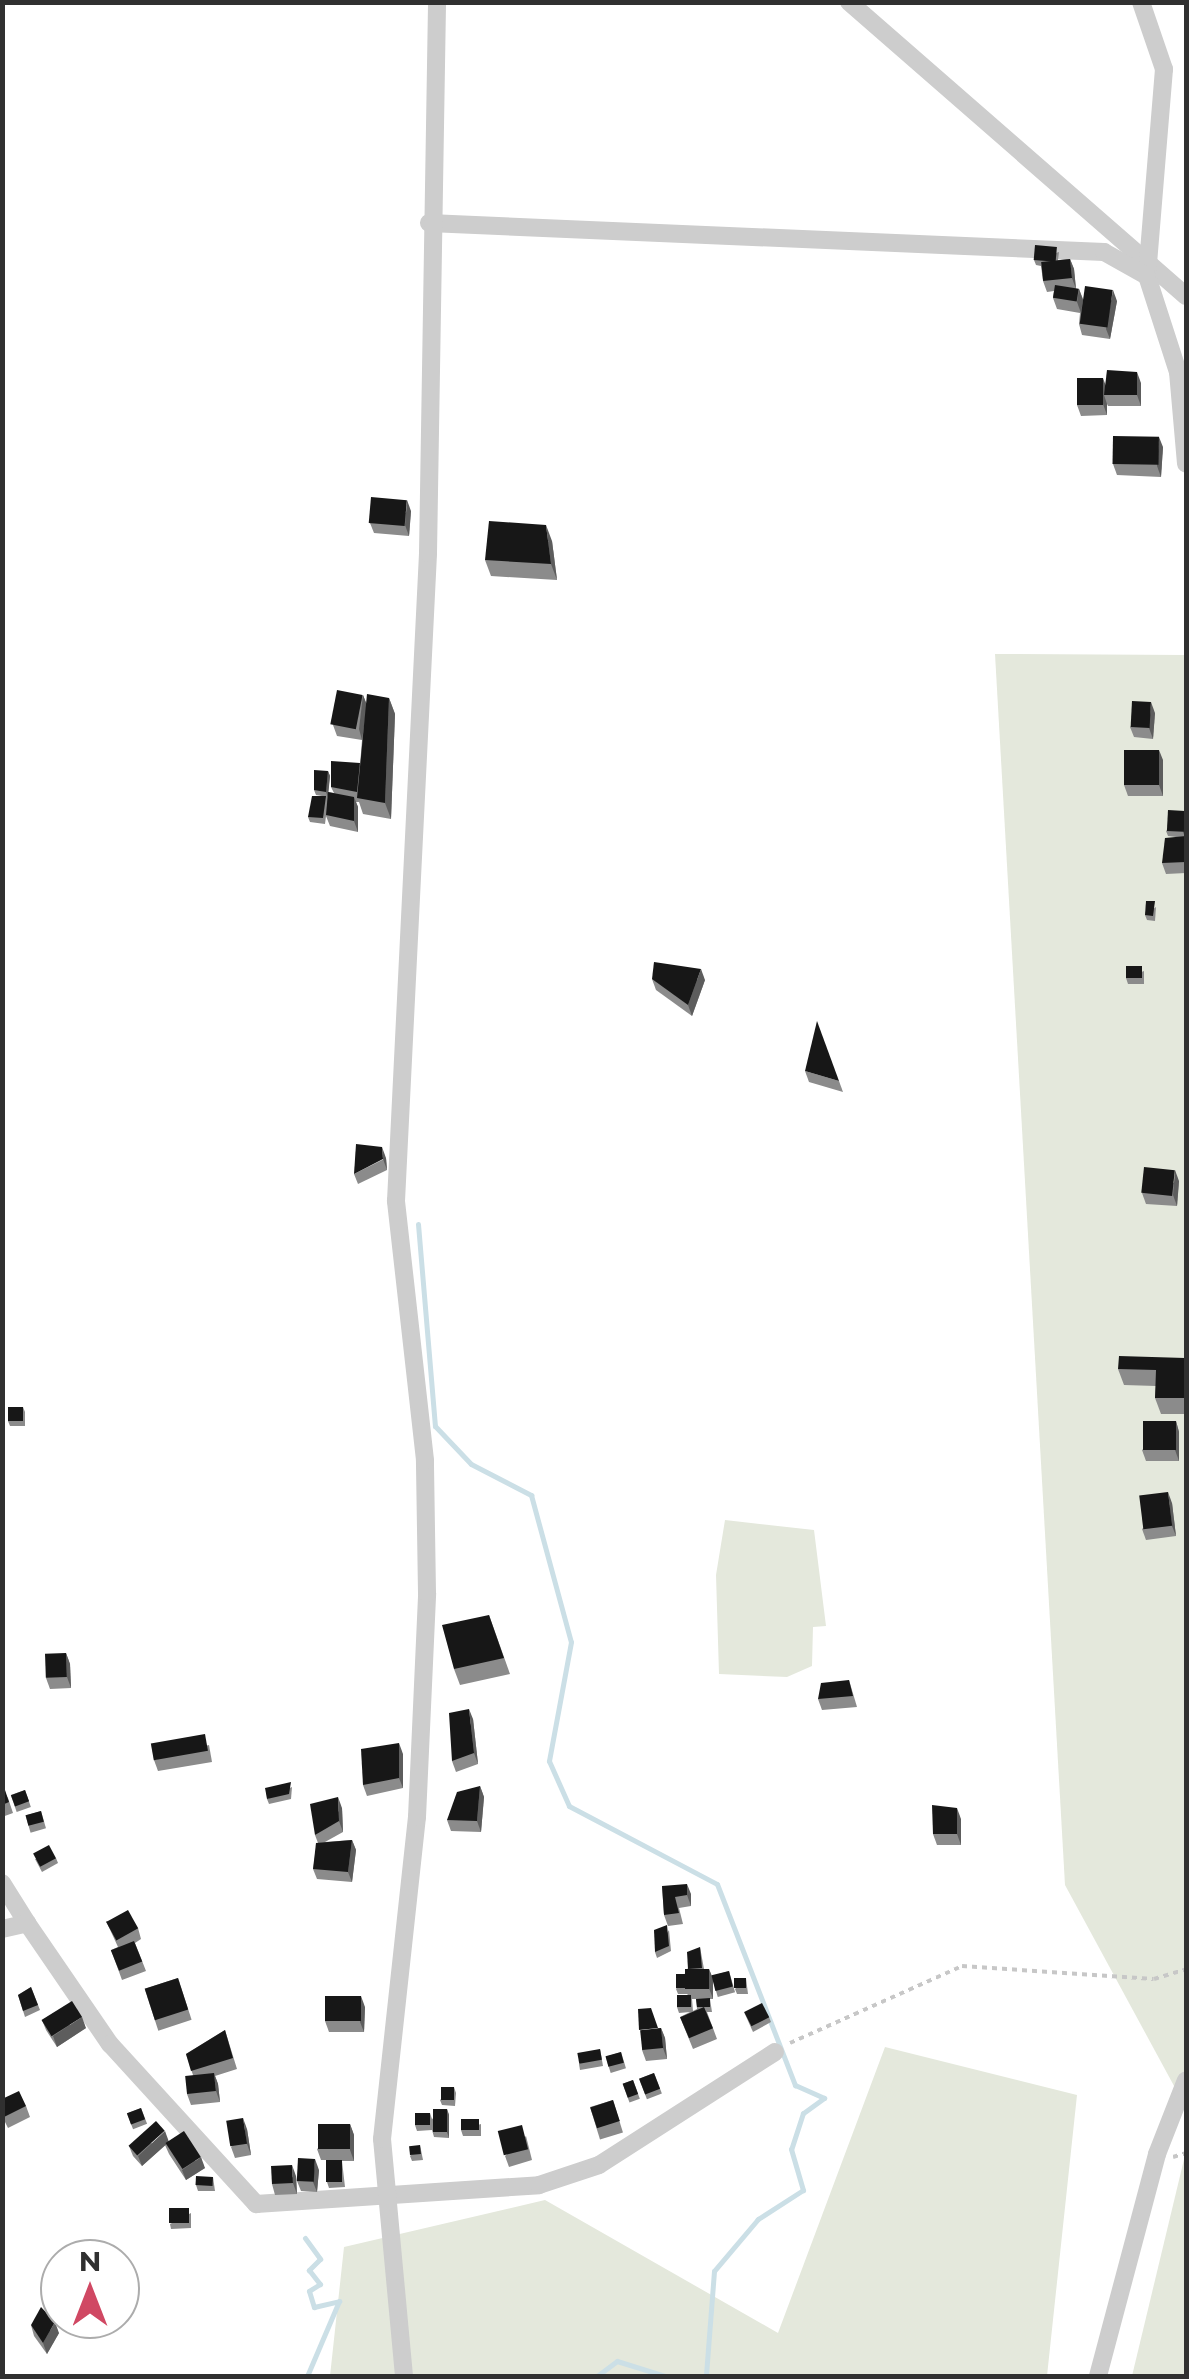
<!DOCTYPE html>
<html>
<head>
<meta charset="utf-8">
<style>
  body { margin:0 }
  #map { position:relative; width:1189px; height:2379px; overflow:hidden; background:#fff; font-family:Montserrat,sans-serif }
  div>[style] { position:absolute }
  .green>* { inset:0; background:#e4e8dc }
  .stream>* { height:5px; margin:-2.5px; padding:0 2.5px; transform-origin:2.5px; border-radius:2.5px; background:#cbdfe6 }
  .path>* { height:4px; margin-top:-2px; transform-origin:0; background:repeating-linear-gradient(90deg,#c7c7c7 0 5px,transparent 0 10px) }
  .minor>* { height:18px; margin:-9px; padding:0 9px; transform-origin:9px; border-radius:9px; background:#cdcdcd }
  .wall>* { inset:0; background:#8b8b8b; transform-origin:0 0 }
  .shaded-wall>* { inset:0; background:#5d5d5d }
  .building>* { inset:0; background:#171717; transform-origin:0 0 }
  span { translate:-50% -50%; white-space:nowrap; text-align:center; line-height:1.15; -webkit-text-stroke:10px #fff; paint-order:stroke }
  .frame { position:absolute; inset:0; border:5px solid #303030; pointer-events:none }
  .north { position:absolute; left:40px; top:2239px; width:100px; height:100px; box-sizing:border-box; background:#fff; border:2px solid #acacac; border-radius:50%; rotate:0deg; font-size:28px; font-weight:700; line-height:40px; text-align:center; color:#303030 }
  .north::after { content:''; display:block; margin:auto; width:35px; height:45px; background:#d04863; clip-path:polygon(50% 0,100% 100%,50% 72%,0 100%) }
</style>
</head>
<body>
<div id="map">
  <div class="green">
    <i style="clip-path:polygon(995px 654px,1186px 655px,1186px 2108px,1065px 1885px)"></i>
    <i style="clip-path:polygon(725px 1520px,814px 1530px,826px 1626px,813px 1627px,812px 1666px,787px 1677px,719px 1674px,716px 1575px)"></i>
    <i style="clip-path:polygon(885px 2047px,1077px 2095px,1047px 2376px,330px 2376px,344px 2247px,545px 2200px,778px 2333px)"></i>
    <i style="clip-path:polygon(1186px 2151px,1186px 2376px,1132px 2376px)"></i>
  </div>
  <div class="stream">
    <i style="left:418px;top:1224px;width:203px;rotate:85.2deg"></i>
    <i style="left:435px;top:1426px;width:52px;rotate:46.5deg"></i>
    <i style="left:471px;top:1464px;width:68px;rotate:27.3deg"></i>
    <i style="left:531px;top:1495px;width:152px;rotate:74.8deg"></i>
    <i style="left:571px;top:1642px;width:121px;rotate:100.5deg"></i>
    <i style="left:549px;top:1761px;width:49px;rotate:66deg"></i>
    <i style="left:569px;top:1806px;width:167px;rotate:27.8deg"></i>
    <i style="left:717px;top:1884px;width:216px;rotate:68.8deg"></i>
    <i style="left:795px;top:2085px;width:32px;rotate:24deg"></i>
    <i style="left:824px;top:2098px;width:26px;rotate:144deg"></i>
    <i style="left:803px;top:2113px;width:38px;rotate:108deg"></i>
    <i style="left:791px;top:2149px;width:43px;rotate:73.7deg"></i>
    <i style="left:803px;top:2190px;width:54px;rotate:147.2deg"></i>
    <i style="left:758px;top:2219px;width:68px;rotate:130.2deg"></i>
    <i style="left:714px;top:2271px;width:105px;rotate:94.4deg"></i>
    <i style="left:305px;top:2238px;width:26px;rotate:54deg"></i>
    <i style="left:320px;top:2259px;width:16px;rotate:135deg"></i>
    <i style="left:309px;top:2270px;width:18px;rotate:52deg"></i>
    <i style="left:320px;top:2284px;width:13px;rotate:148deg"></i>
    <i style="left:309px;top:2291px;width:17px;rotate:73deg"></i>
    <i style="left:314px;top:2307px;width:26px;rotate:-13deg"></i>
    <i style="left:339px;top:2301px;width:82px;rotate:113.1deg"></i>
    <i style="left:597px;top:2376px;width:25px;rotate:-37deg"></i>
    <i style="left:617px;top:2361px;width:50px;rotate:17.4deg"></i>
  </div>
  <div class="path">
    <i style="left:790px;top:2043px;width:188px;rotate:-24.1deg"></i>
    <i style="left:962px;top:1966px;width:192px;rotate:3.9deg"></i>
    <i style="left:1154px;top:1979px;width:34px;rotate:-17deg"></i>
    <i style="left:1173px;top:2157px;width:14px;rotate:-17deg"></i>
  </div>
  <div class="minor">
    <i style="left:849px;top:2px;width:447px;rotate:41.1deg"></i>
    <i style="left:1141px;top:2px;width:71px;rotate:71.1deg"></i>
    <i style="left:1164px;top:69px;width:208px;rotate:94.7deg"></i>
    <i style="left:1147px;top:276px;width:101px;rotate:72.1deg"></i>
    <i style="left:1178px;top:372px;width:92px;rotate:85deg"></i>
    <i style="left:429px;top:223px;width:676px;rotate:2.46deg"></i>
    <i style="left:1104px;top:252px;width:49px;rotate:29.2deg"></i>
    <i style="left:2px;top:1883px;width:47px;rotate:58deg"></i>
    <i style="left:2px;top:1929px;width:26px;rotate:-13deg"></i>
    <i style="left:27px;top:1923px;width:147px;rotate:55.6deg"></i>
    <i style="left:110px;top:2044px;width:217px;rotate:47.6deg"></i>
    <i style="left:256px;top:2204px;width:284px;rotate:-3.8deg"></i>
    <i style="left:539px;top:2185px;width:63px;rotate:-18.4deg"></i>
    <i style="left:599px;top:2165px;width:209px;rotate:-32.7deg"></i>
    <i style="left:404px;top:2376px;width:238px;rotate:-95.3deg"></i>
    <i style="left:382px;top:2139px;width:324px;rotate:-83.8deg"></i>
    <i style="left:417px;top:1817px;width:224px;rotate:-87.4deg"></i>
    <i style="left:427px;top:1593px;width:133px;rotate:-90.9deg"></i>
    <i style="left:425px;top:1460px;width:261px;rotate:-96.4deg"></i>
    <i style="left:396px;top:1201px;width:649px;rotate:-87.17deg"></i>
    <i style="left:428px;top:553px;width:551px;rotate:-89.06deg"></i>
    <i style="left:1098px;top:2376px;width:230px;rotate:-75.1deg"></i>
    <i style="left:1157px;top:2154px;width:79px;rotate:-68.6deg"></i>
  </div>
  <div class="wall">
    <i style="clip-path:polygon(1059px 252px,1058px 260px,1070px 259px,1074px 269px,1076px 289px,1079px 289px,1083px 299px,1117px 301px,1110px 339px,1082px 335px,1079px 324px,1080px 313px,1057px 309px,1053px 298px,1054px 291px,1047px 292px,1043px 281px,1041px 266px,1036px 265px,1034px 260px)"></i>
    <i style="clip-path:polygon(1141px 383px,1141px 406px,1108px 406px,1107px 404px,1107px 415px,1081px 416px,1077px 405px,1105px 385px)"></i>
    <i style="clip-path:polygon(1163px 447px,1161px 477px,1117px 475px,1113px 464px)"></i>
    <i style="clip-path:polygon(411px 511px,409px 536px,374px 533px,370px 523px)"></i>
    <i style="clip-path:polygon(552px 541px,557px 580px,491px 576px,485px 560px)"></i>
    <i style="clip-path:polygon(363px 695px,366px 703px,389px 698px,395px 714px,391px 819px,363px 814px,359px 802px,356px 802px,358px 807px,358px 832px,330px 826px,326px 816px,325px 824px,310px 822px,308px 817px,322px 796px,316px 795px,314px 790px,328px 771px,330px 776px,328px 792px,334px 793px,331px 787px,360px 765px,362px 740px,337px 736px,333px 725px)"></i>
    <i style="clip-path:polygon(1155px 713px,1153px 739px,1134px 737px,1130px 727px)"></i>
    <i style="clip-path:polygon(1163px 760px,1163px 796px,1128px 796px,1124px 785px)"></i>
    <i style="clip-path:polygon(1186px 817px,1185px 836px,1186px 836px,1186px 873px,1166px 874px,1162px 863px,1176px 837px,1168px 836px,1166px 831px)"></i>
    <i style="clip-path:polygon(1156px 907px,1155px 921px,1147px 920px,1145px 915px)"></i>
    <i style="clip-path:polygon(1144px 971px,1144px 984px,1128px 984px,1126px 978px)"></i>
    <i style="clip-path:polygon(652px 979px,705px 980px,692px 1016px,656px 990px)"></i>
    <i style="clip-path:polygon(805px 1071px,839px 1081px,843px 1092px,809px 1082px)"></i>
    <i style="clip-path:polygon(386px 1158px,387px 1170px,358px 1184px,354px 1174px)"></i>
    <i style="clip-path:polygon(1179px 1181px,1177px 1206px,1146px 1204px,1142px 1193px)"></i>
    <i style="clip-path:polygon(1186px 1362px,1186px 1414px,1161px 1414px,1155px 1398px,1156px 1386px,1124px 1385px,1118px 1369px)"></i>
    <i style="clip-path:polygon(23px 1407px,25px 1412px,25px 1426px,10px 1426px,8px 1421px)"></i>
    <i style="clip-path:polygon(1176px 1421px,1179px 1432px,1179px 1461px,1146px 1461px,1142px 1450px)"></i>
    <i style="clip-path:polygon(1172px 1503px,1176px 1536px,1146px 1540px,1142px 1529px)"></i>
    <i style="clip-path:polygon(489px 1615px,510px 1674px,460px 1685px,454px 1669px)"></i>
    <i style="clip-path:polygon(66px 1653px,70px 1664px,71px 1688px,50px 1689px,46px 1678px)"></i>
    <i style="clip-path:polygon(849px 1680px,857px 1707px,822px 1710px,818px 1699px)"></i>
    <i style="clip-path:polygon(473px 1719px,478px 1764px,456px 1772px,452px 1761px)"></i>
    <i style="clip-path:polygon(209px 1745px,212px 1762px,158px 1771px,154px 1760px)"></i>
    <i style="clip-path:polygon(403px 1754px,403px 1788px,367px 1796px,363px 1785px)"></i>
    <i style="clip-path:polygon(480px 1786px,484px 1797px,481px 1832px,451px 1831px,447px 1820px)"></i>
    <i style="clip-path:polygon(292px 1787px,291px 1799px,269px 1804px,267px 1799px)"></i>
    <i style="clip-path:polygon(2px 1788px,8px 1798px,13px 1813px,2px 1817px)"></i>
    <i style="left:25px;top:1790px;width:18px;height:15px;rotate:71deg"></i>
    <i style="clip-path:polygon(342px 1808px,343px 1832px,325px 1842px,352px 1840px,356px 1850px,352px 1882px,317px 1879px,313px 1869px,318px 1843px,315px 1835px)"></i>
    <i style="left:41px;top:1811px;width:18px;height:16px;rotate:74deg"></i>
    <i style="clip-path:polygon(961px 1819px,961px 1845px,937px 1845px,933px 1834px)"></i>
    <i style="clip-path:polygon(56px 1858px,58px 1863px,42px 1872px,35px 1859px)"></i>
    <i style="clip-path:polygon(662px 1886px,691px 1894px,691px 1906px,679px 1908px,683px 1924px,668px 1926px,664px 1915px)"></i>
    <i style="clip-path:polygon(106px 1921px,138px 1928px,141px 1939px,135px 1943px,146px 1971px,122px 1980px,111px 1950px,118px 1947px)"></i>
    <i style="clip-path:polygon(669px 1930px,671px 1951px,657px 1958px,655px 1952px)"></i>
    <i style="clip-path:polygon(evenodd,700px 1947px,704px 1969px,709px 1969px,713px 1979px,713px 1999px,710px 1999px,712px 2012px,707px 2012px,717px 2039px,693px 2049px,680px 2017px,690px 2012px,679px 2013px,677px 2007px,688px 1995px,687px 1994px,678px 1994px,676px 1989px,700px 1947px,692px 1999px,696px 1999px,697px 2009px,693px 2011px,692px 1999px)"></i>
    <i style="left:729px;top:1971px;width:22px;height:18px;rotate:74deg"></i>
    <i style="left:178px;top:1978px;width:44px;height:35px;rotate:72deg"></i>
    <i style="clip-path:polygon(746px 1978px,748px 1994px,737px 1994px,735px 1989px)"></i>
    <i style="clip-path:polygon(31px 1987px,40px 2010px,25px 2017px,18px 1995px)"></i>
    <i style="clip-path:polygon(365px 2007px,364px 2032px,329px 2032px,325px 2021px)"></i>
    <i style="clip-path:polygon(744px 2012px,769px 2017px,771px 2022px,753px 2032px)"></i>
    <i style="clip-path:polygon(42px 2020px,86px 2028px,57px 2047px,46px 2030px)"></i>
    <i style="clip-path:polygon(658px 2028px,661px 2028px,665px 2038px,667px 2059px,646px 2061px,642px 2050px)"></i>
    <i style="clip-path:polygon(225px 2030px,237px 2069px,215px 2076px,218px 2084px,220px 2102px,191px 2105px,187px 2094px,193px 2075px,186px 2054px)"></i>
    <i style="clip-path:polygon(600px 2049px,603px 2066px,580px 2070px,579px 2064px)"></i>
    <i style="left:621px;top:2052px;width:17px;height:16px;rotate:73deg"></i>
    <i style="left:654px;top:2073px;width:22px;height:16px;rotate:69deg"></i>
    <i style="left:633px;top:2080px;width:20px;height:11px;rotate:70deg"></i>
    <i style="clip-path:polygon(454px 2087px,456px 2093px,455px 2106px,442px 2105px,440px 2100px)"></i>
    <i style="clip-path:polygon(2px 2099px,26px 2106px,30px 2117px,8px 2128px,2px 2116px)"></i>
    <i style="left:613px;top:2100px;width:34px;height:24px;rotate:73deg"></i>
    <i style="left:141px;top:2108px;width:17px;height:15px;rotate:69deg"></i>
    <i style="clip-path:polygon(447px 2109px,449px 2115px,449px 2138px,434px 2137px,432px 2130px,417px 2131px,415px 2125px,430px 2113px,432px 2119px)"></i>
    <i style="clip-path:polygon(350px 2124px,354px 2135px,354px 2161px,342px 2161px,345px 2187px,329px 2188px,327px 2182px,330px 2160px,321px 2160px,317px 2149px)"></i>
    <i style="clip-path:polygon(481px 2124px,481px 2136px,463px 2136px,461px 2130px)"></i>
    <i style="clip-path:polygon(247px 2129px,251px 2155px,235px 2158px,231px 2147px)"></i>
    <i style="clip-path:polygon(526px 2136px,532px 2160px,509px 2167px,505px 2156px)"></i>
    <i style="clip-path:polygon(169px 2141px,205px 2168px,186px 2180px,169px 2154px,165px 2145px,142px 2166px,133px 2156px,129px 2146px)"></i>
    <i style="clip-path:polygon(420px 2145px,423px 2160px,412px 2161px,410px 2156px)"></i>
    <i style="clip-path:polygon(319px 2170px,317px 2192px,301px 2191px,297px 2181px)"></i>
    <i style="clip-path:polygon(296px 2176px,297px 2194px,275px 2195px,272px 2184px)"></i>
    <i style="clip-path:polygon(213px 2177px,215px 2191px,198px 2191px,196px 2185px)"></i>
    <i style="clip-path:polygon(191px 2213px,191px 2228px,171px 2229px,170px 2224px)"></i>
    <i style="clip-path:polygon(31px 2325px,59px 2333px,47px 2354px,34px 2336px)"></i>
  </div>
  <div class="shaded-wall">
    <i style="clip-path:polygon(1070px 259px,1074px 269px,1076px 289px,1072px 278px)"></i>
    <i style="clip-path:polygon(1079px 289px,1083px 300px,1081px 313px,1077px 302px)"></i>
    <i style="clip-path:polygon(1113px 290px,1117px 301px,1110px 339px,1106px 329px)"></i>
    <i style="clip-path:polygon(1137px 372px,1141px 383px,1141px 406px,1137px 395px)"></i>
    <i style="clip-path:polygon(1103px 378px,1107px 389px,1104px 395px,1107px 404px,1107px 415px,1103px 404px)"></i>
    <i style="clip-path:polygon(1159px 437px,1163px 447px,1161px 477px,1157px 466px)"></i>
    <i style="clip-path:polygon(407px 500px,411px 511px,409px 536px,405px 525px)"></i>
    <i style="clip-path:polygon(546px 525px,552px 541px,557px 580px,551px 564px)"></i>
    <i style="clip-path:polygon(363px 695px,367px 705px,362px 740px,359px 729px)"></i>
    <i style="clip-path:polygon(389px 698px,395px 714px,391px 819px,385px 803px)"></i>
    <i style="clip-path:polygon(1151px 702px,1155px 713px,1153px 739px,1149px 728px)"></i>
    <i style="clip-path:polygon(1159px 750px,1163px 760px,1163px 796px,1159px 785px)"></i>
    <i style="clip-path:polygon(328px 771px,330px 776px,328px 797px,326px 792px)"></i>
    <i style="clip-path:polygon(354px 797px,358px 807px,358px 832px,354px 821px)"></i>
    <i style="clip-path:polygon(1185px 811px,1186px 817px,1185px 837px,1183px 832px)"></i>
    <i style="clip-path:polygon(701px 969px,705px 980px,692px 1016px,688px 1005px)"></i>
    <i style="clip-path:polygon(382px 1147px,386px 1158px,387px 1170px,383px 1159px)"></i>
    <i style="clip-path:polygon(1175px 1170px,1179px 1181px,1177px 1206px,1173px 1195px)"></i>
    <i style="clip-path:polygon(1185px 1358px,1186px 1362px,1186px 1406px,1184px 1398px)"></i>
    <i style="clip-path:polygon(1176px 1421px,1179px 1432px,1179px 1461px,1175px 1450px)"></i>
    <i style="clip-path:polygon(1168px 1492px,1172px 1503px,1176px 1536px,1172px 1526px)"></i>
    <i style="clip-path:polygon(66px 1653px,70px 1664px,71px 1688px,67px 1677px)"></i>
    <i style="clip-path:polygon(469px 1709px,473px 1719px,478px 1764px,474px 1753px)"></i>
    <i style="clip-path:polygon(399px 1743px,403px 1754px,403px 1788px,399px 1778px)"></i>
    <i style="clip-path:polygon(480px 1786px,484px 1797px,481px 1832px,477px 1821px)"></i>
    <i style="clip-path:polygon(338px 1797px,342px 1808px,343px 1832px,339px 1821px)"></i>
    <i style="clip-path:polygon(957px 1808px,961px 1819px,961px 1845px,957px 1834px)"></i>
    <i style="clip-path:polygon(352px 1840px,356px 1850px,352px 1882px,348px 1872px)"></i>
    <i style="clip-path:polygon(687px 1884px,691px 1894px,691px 1906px,687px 1895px)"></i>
    <i style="clip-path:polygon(709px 1969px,713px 1979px,713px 1999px,709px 1988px)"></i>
    <i style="clip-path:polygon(361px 1996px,365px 2007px,364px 2032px,360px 2022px)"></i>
    <i style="clip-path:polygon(82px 2017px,86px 2028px,57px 2047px,53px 2036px)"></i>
    <i style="clip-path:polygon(661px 2028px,665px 2038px,667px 2059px,663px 2048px)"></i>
    <i style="clip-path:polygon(214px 2073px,218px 2084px,220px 2102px,216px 2091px)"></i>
    <i style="clip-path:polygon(447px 2109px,449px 2115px,449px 2138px,447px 2132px)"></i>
    <i style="clip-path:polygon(243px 2118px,247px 2129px,251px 2155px,247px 2144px)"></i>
    <i style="clip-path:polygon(350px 2124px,354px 2135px,354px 2161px,350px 2150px)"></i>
    <i style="clip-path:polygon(165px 2131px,169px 2142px,142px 2166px,138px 2156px)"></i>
    <i style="clip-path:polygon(201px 2157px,205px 2168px,186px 2180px,182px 2170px)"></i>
    <i style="clip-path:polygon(315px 2159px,319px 2170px,317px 2192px,313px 2182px)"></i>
    <i style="clip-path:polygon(292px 2165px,296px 2176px,297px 2194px,293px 2183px)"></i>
    <i style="clip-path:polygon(55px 2322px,59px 2333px,47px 2354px,43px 2343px)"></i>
  </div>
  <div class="building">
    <i style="left:1035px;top:245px;width:22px;height:15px;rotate:5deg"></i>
    <i style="left:1070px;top:259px;width:19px;height:29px;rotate:84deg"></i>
    <i style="left:1055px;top:285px;width:24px;height:13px;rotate:9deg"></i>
    <i style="left:1085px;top:286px;width:28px;height:38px;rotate:8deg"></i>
    <i style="clip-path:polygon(1107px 370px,1137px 372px,1137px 395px,1104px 395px)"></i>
    <i style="left:1077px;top:378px;width:26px;height:27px"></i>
    <i style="left:1113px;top:436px;width:46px;height:28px;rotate:1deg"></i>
    <i style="left:371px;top:497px;width:36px;height:26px;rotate:5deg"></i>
    <i style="clip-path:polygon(489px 521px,546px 525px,551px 564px,485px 560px)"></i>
    <i style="left:337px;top:690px;width:26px;height:35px;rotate:11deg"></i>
    <i style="clip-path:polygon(367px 694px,389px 698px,385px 803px,357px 798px)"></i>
    <i style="left:1132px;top:701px;width:19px;height:26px;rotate:3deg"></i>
    <i style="left:1159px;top:750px;width:35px;height:35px;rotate:90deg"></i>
    <i style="clip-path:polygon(331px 761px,360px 763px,357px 792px,331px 787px)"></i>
    <i style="clip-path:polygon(314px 770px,328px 771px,326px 792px,314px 790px)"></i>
    <i style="clip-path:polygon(328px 792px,354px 797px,354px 821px,326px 815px)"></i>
    <i style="clip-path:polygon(312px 796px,326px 796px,323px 818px,308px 817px)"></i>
    <i style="left:1168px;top:810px;width:17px;height:21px;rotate:3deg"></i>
    <i style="clip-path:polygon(1186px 836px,1186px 862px,1162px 863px,1165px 838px)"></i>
    <i style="clip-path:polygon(1146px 901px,1155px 901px,1153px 916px,1145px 915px)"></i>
    <i style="clip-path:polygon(654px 962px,701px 969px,688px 1005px,652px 979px)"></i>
    <i style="left:1126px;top:966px;width:16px;height:12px"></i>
    <i style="clip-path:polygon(817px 1021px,839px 1081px,805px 1071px)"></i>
    <i style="clip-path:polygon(356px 1144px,382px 1147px,383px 1159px,354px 1174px)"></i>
    <i style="left:1144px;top:1167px;width:31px;height:26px;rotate:6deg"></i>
    <i style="clip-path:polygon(1119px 1356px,1185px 1358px,1184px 1398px,1155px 1398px,1156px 1370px,1118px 1369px)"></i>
    <i style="left:8px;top:1407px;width:15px;height:14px"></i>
    <i style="left:1143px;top:1421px;width:33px;height:29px"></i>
    <i style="left:1168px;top:1492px;width:34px;height:29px;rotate:83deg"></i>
    <i style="clip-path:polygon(489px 1615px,504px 1658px,454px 1669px,442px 1625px)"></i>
    <i style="left:66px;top:1653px;width:24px;height:21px;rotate:88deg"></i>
    <i style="clip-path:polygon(849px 1680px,853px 1696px,818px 1699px,821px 1683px)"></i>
    <i style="clip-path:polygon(469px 1709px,474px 1753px,452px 1761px,449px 1713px)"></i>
    <i style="left:205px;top:1734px;width:17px;height:55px;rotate:80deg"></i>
    <i style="clip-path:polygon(399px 1743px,399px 1778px,363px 1785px,361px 1749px)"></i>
    <i style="clip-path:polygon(291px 1782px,289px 1794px,267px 1799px,265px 1788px)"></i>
    <i style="clip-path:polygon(480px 1786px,477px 1821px,447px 1820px,457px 1792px)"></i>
    <i style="clip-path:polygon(4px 1787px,9px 1802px,2px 1805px,2px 1788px)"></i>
    <i style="left:25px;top:1790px;width:12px;height:15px;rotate:70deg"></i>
    <i style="clip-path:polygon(338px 1797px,339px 1821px,315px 1835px,310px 1804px)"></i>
    <i style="clip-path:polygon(932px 1805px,957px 1808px,957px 1834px,933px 1834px)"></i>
    <i style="left:41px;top:1811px;width:11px;height:16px;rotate:75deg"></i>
    <i style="clip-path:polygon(352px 1840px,348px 1872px,313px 1869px,316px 1843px)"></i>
    <i style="left:49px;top:1845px;width:15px;height:18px;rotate:62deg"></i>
    <i style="clip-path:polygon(687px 1884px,687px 1895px,675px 1897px,679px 1913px,664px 1915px,662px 1886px)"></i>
    <i style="left:128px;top:1910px;width:21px;height:25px;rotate:61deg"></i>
    <i style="clip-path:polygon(667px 1925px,669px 1946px,655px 1952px,654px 1930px)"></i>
    <i style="left:134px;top:1941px;width:22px;height:25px;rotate:68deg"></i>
    <i style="clip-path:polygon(700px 1947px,702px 1968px,688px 1969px,687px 1952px)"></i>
    <i style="left:685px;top:1969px;width:24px;height:20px"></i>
    <i style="left:729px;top:1971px;width:16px;height:18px;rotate:76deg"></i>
    <i style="left:685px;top:1974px;width:14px;height:9px;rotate:90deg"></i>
    <i style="left:178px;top:1978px;width:33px;height:35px;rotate:72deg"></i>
    <i style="left:746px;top:1978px;width:10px;height:12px;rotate:90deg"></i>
    <i style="clip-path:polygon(31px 1987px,38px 2005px,23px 2011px,18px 1995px)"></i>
    <i style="left:691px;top:1995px;width:12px;height:14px;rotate:90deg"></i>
    <i style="left:325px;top:1996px;width:36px;height:25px"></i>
    <i style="clip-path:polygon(710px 1998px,710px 2007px,697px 2007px,696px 1999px)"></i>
    <i style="left:72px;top:2001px;width:19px;height:36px;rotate:58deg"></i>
    <i style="left:762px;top:2003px;width:16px;height:20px;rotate:63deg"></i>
    <i style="left:704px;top:2007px;width:23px;height:26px;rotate:67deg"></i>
    <i style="clip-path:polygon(651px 2008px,658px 2028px,639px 2030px,638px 2009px)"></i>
    <i style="left:661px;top:2028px;width:20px;height:21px;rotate:84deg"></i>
    <i style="clip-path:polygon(225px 2030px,233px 2058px,191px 2071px,186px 2054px)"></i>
    <i style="left:600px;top:2049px;width:11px;height:23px;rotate:80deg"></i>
    <i style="left:621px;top:2052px;width:11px;height:16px;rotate:75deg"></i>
    <i style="left:214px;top:2073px;width:18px;height:29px;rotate:84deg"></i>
    <i style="left:654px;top:2073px;width:17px;height:16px;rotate:69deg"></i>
    <i style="left:633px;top:2080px;width:15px;height:11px;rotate:70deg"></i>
    <i style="left:441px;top:2087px;width:13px;height:13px"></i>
    <i style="clip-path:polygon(19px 2091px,26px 2106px,4px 2117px,2px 2114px,2px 2099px)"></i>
    <i style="left:613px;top:2100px;width:22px;height:24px;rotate:72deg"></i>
    <i style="left:141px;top:2108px;width:12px;height:15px;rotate:70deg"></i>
    <i style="left:433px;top:2109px;width:14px;height:23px"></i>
    <i style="left:430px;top:2113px;width:12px;height:15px;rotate:90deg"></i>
    <i style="left:243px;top:2118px;width:26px;height:17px;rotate:81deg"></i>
    <i style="left:461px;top:2119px;width:18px;height:11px"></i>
    <i style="left:156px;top:2121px;width:13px;height:37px;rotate:48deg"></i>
    <i style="left:318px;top:2124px;width:32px;height:25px"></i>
    <i style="left:522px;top:2125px;width:25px;height:25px;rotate:76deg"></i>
    <i style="left:184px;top:2131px;width:31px;height:22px;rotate:57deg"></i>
    <i style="left:420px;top:2145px;width:9px;height:11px;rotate:84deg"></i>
    <i style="left:298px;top:2158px;width:17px;height:23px;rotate:3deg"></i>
    <i style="left:326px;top:2160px;width:16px;height:22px"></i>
    <i style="left:292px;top:2165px;width:18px;height:21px;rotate:87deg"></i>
    <i style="left:196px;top:2176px;width:17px;height:9px;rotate:3deg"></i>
    <i style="left:189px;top:2208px;width:15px;height:20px;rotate:90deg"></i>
    <i style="clip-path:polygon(41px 2307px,55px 2322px,43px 2343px,31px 2325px)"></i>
  </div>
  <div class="frame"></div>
  <div class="north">N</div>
</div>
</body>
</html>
